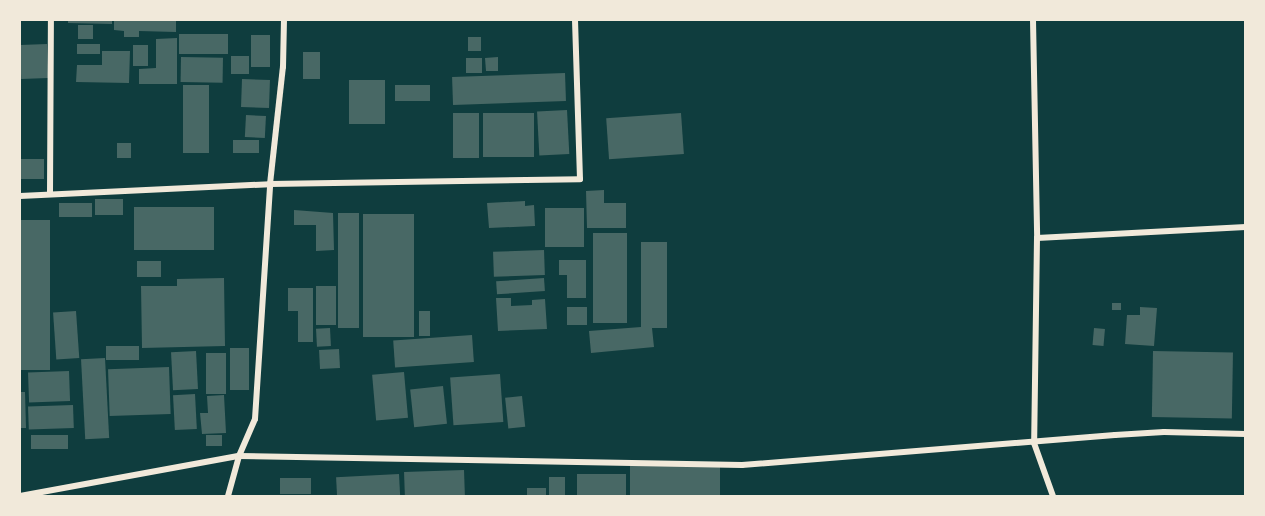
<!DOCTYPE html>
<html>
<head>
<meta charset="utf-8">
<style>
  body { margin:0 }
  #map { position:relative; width:1265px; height:516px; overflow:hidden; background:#0f3d3e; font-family:Jost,sans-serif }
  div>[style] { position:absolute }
  .building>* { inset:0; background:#486865; transform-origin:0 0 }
  .minor>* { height:6px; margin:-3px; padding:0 3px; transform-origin:3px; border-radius:3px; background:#f1e9da }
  span { translate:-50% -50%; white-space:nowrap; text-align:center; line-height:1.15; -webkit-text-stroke:5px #f1e9da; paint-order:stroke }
  .frame { position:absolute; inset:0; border:21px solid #f1e9da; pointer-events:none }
</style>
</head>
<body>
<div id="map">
  <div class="building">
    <i style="clip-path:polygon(68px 20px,112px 20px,112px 24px,68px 23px)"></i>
    <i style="clip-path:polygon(114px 20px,176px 20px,176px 32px,139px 31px,139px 37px,124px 37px,124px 31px,114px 30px)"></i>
    <i style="left:78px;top:25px;width:15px;height:14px"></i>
    <i style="left:179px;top:34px;width:49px;height:20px"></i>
    <i style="left:251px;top:35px;width:19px;height:32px"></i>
    <i style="left:481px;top:37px;width:14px;height:13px;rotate:90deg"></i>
    <i style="clip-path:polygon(177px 38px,177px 84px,139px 84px,139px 69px,156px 68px,156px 39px)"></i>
    <i style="left:47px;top:44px;width:34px;height:27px;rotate:88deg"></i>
    <i style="left:77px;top:44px;width:23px;height:10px"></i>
    <i style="left:133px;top:45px;width:15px;height:21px"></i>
    <i style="clip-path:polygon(102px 51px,130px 51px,129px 83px,76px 82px,77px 65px,102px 65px)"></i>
    <i style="left:303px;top:52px;width:17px;height:27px"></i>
    <i style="left:249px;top:56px;width:18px;height:18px;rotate:90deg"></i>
    <i style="left:181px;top:57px;width:42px;height:25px;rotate:1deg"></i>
    <i style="clip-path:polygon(498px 57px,498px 71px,486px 71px,485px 58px)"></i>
    <i style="left:482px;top:58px;width:15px;height:16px;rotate:90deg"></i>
    <i style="left:565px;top:73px;width:28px;height:113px;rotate:88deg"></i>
    <i style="left:242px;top:79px;width:28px;height:28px;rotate:2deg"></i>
    <i style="left:349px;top:80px;width:36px;height:44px"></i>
    <i style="left:183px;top:85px;width:26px;height:68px"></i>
    <i style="left:395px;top:85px;width:35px;height:16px"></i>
    <i style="left:567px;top:110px;width:44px;height:30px;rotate:87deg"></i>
    <i style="left:453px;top:113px;width:26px;height:45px"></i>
    <i style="left:483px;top:113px;width:51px;height:44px"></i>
    <i style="left:681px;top:113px;width:41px;height:75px;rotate:86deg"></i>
    <i style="left:246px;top:115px;width:20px;height:22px;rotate:3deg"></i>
    <i style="left:233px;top:140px;width:26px;height:13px"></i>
    <i style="left:117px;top:143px;width:14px;height:15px"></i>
    <i style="left:44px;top:159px;width:20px;height:24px;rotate:90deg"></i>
    <i style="clip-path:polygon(604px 190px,604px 203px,626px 203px,626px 228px,587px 228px,586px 191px)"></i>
    <i style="left:123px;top:199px;width:16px;height:28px;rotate:90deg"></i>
    <i style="clip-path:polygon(525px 201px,525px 206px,534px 205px,535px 226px,489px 228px,487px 203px)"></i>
    <i style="left:59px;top:203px;width:33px;height:14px"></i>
    <i style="left:214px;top:207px;width:43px;height:80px;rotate:90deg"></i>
    <i style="left:545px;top:208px;width:39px;height:39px"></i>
    <i style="clip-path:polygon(294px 210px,333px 213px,334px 250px,316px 251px,316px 225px,294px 225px)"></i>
    <i style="left:338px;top:213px;width:21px;height:115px"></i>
    <i style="left:363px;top:214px;width:51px;height:123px"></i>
    <i style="left:21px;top:220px;width:29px;height:150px"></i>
    <i style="left:593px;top:233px;width:34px;height:90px"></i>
    <i style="clip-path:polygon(641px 242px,667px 242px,667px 328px,652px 328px,654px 347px,591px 353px,589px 331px,641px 327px)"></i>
    <i style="left:544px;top:250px;width:25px;height:51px;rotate:88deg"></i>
    <i style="clip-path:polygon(559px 260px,586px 260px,586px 298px,567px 298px,567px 275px,559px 275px)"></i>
    <i style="left:137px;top:261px;width:24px;height:16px"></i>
    <i style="clip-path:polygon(224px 278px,225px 346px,142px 348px,141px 286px,177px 286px,177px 279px)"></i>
    <i style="left:544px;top:278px;width:13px;height:48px;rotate:86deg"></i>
    <i style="left:316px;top:286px;width:20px;height:39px"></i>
    <i style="clip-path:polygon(288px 288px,313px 288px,313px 342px,298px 342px,298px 311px,288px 311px)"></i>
    <i style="clip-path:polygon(496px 298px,511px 298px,511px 306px,532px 305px,532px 300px,545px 299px,547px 329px,498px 331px)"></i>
    <i style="left:1112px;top:303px;width:9px;height:7px"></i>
    <i style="left:567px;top:307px;width:20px;height:18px"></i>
    <i style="clip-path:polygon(1140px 307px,1157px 308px,1154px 346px,1125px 344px,1127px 315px,1140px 315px)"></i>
    <i style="left:76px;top:311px;width:47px;height:23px;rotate:86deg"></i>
    <i style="left:419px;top:311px;width:11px;height:25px"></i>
    <i style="left:330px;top:328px;width:18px;height:14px;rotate:87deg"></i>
    <i style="left:1094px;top:328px;width:11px;height:17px;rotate:5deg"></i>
    <i style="left:472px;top:335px;width:27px;height:79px;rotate:86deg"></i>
    <i style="left:139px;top:346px;width:14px;height:33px;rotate:90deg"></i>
    <i style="left:230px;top:348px;width:19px;height:42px"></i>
    <i style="left:339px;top:349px;width:19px;height:20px;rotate:87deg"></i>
    <i style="left:196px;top:351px;width:38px;height:25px;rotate:87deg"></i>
    <i style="left:1153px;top:351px;width:80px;height:66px;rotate:1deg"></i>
    <i style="left:206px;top:353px;width:20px;height:41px"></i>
    <i style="left:105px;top:358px;width:80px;height:24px;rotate:87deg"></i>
    <i style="left:169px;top:367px;width:47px;height:61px;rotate:88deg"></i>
    <i style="left:69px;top:371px;width:30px;height:41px;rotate:88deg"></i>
    <i style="left:404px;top:372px;width:46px;height:32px;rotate:85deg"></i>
    <i style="left:500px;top:374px;width:48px;height:50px;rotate:86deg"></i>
    <i style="left:443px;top:386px;width:38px;height:33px;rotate:84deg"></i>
    <i style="clip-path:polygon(20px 392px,25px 392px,26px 428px,20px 428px)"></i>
    <i style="left:195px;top:394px;width:35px;height:22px;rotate:87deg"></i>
    <i style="clip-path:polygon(224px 395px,226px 433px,202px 434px,200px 413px,208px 413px,207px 396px)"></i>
    <i style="left:522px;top:396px;width:31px;height:17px;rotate:84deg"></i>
    <i style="left:73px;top:405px;width:23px;height:45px;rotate:88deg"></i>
    <i style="left:68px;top:435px;width:14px;height:37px;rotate:90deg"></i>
    <i style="left:206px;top:435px;width:16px;height:11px"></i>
    <i style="left:630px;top:465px;width:90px;height:31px"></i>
    <i style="left:464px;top:470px;width:26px;height:60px;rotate:88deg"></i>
    <i style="left:399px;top:474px;width:22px;height:63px;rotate:87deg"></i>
    <i style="left:626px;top:474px;width:22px;height:49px;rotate:90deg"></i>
    <i style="left:565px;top:477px;width:19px;height:16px;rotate:90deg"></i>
    <i style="left:280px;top:478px;width:31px;height:16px"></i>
    <i style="left:527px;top:488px;width:19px;height:8px"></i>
  </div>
  <div class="minor">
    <i style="left:1033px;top:20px;width:218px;rotate:88.9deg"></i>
    <i style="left:1037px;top:238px;width:205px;rotate:90.8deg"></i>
    <i style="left:1034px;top:443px;width:56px;rotate:70.3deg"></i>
    <i style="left:50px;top:194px;width:174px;rotate:-89.7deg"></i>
    <i style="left:20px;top:196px;width:250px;rotate:-2.7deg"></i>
    <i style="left:270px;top:184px;width:310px;rotate:-0.9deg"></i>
    <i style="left:580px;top:179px;width:159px;rotate:-91.8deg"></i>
    <i style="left:1037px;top:238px;width:209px;rotate:-3deg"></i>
    <i style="left:20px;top:496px;width:223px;rotate:-10.4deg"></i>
    <i style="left:239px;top:456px;width:503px;rotate:1.03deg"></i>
    <i style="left:742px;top:465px;width:374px;rotate:-4.6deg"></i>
    <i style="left:1115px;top:435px;width:49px;rotate:-3.5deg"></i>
    <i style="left:1164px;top:432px;width:82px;rotate:1.4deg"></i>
    <i style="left:228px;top:496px;width:41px;rotate:-74.6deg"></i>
    <i style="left:239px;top:456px;width:40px;rotate:-66.6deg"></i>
    <i style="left:255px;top:419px;width:235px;rotate:-86.3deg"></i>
    <i style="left:270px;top:184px;width:118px;rotate:-83.7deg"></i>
    <i style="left:283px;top:67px;width:47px;rotate:-88.8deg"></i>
  </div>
  <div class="frame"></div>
</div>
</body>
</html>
